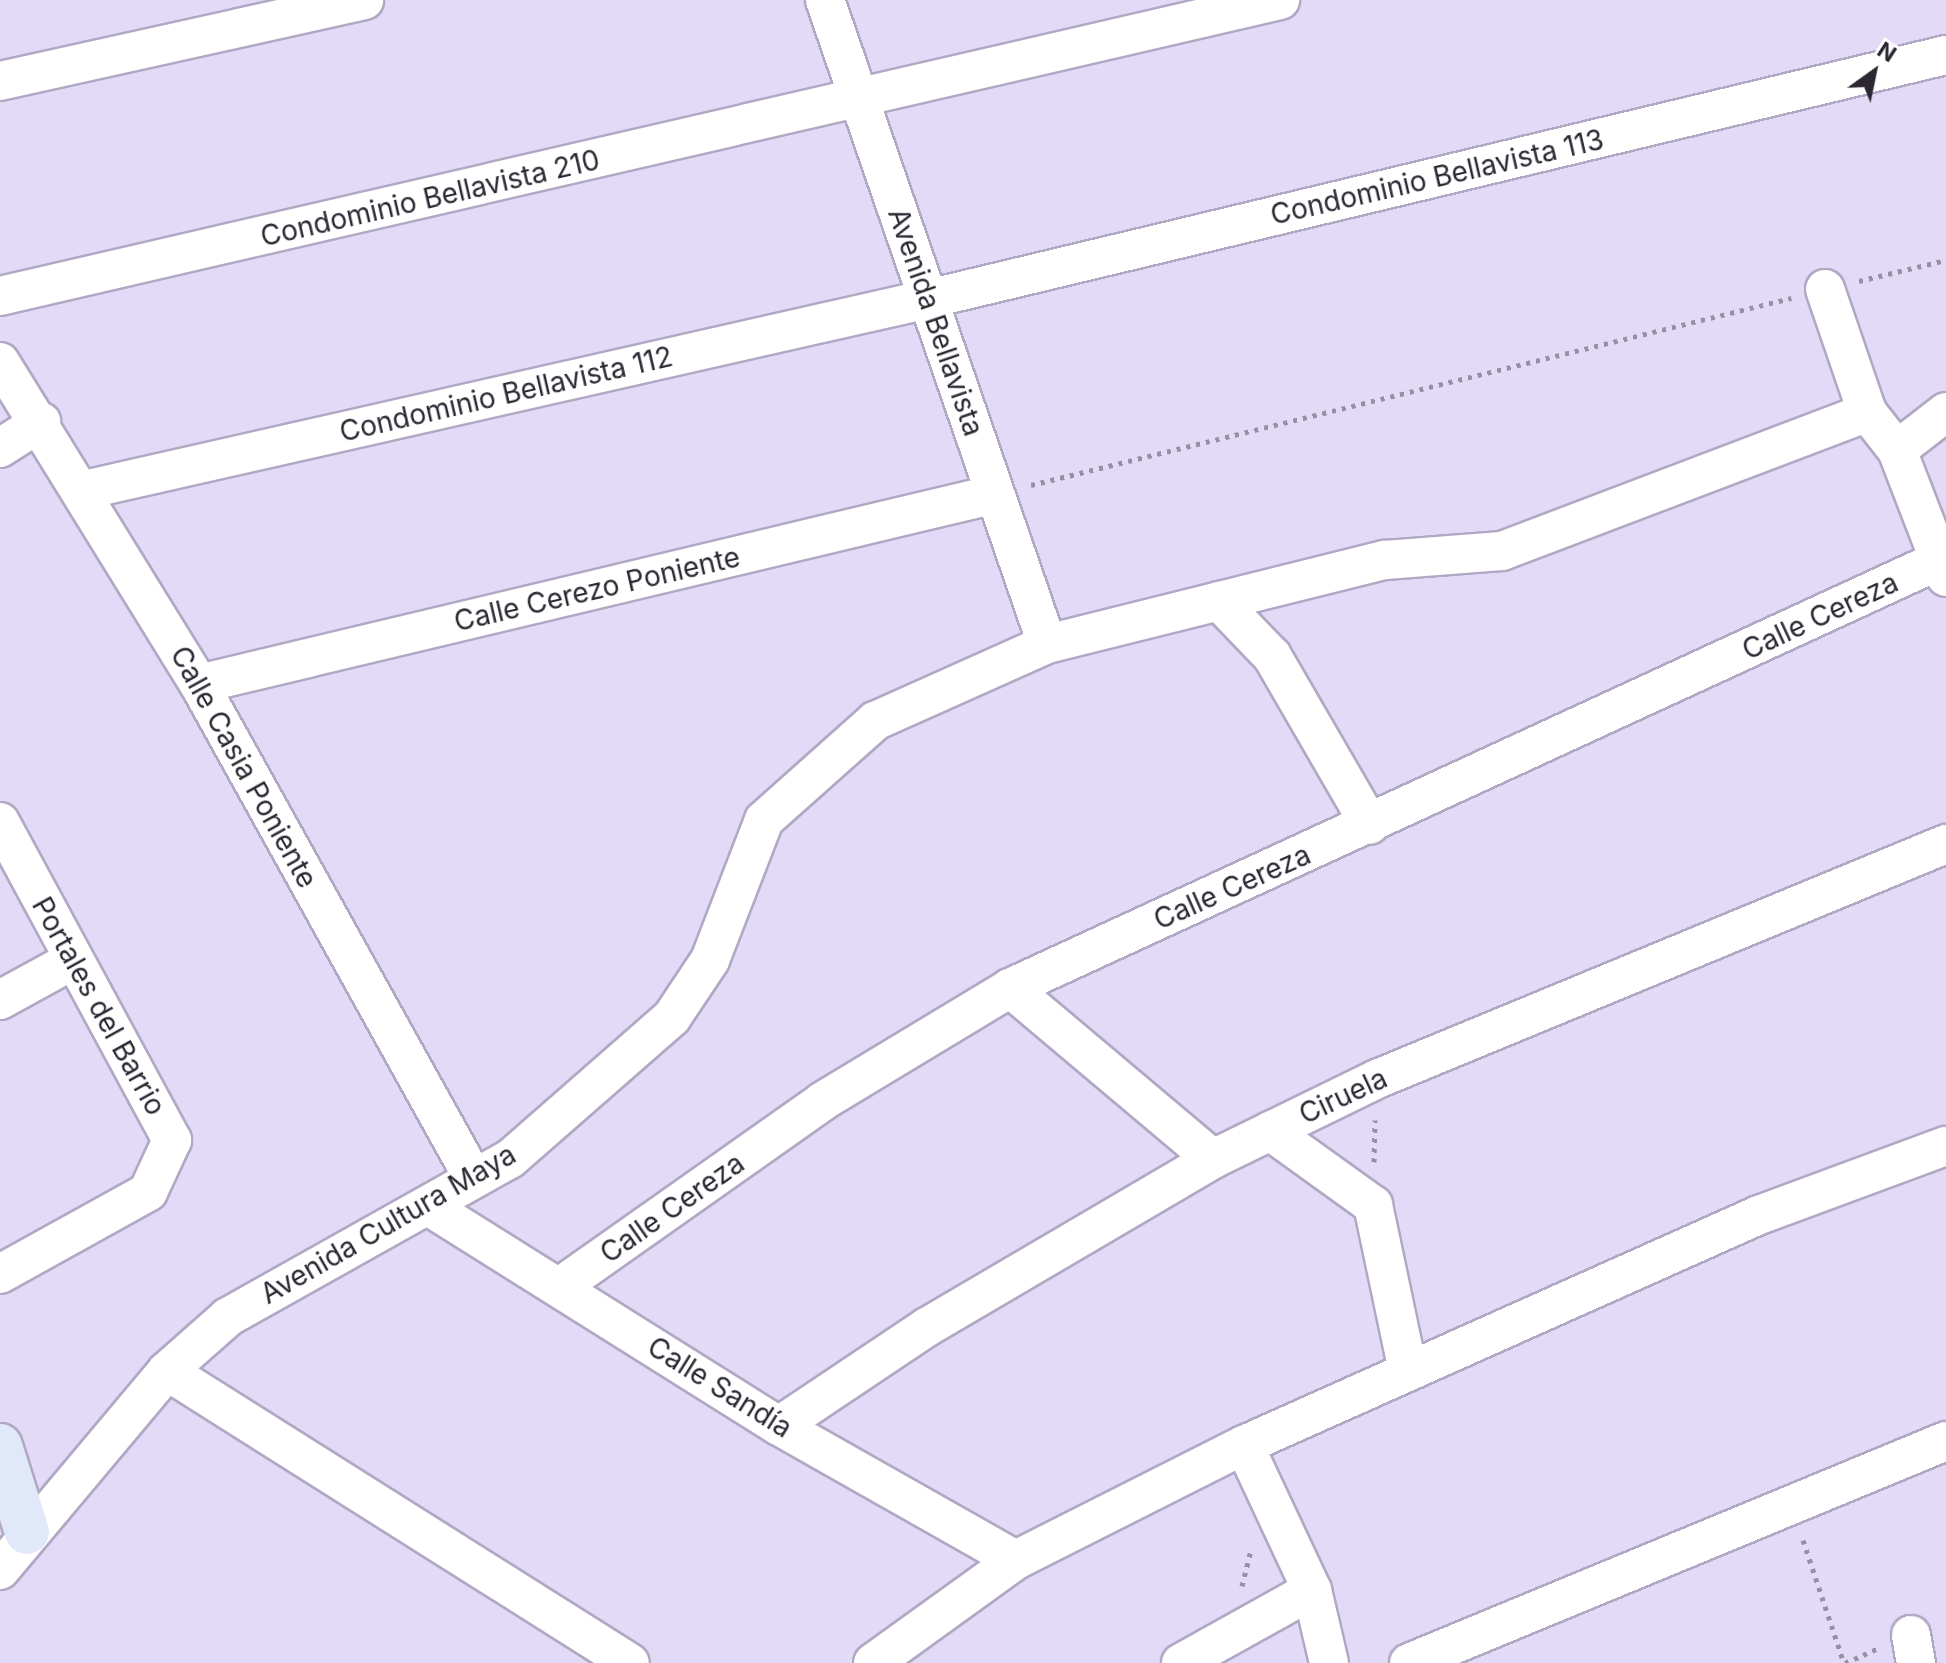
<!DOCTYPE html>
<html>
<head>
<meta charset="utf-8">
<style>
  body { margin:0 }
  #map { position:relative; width:1946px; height:1663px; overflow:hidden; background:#e3daf7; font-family:Inter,sans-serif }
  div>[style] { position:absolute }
  .path>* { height:5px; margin-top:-2.5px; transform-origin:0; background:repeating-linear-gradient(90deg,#9790a5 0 4px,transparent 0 10px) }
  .roads { filter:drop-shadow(2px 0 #b1a8c4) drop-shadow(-2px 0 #b1a8c4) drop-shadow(0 2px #b1a8c4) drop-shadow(0 -2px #b1a8c4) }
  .street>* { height:38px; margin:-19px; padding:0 19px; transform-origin:19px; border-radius:19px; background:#fff }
  .secondary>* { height:44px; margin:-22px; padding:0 22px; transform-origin:22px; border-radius:22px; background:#e1e8fa }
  span { translate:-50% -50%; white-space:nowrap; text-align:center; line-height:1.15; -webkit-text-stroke:6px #fff; paint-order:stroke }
  .street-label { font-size:28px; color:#2c2833 }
  .north { position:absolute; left:1834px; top:32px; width:80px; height:80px; -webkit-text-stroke:6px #fff; paint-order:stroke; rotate:33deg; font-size:22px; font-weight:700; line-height:32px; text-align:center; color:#2c2833 }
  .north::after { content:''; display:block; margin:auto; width:28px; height:36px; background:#2c2833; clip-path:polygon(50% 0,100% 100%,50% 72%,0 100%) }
</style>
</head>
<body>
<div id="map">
  <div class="path">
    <i style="left:1859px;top:281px;width:89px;rotate:-13.6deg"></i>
    <i style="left:1031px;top:485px;width:783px;rotate:-13.82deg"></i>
    <i style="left:1374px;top:1162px;width:42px;rotate:-88.6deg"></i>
    <i style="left:1803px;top:1540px;width:130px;rotate:71.6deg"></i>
    <i style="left:1242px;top:1586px;width:37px;rotate:-76deg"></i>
    <i style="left:1845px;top:1663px;width:35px;rotate:-24deg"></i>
  </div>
  <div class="roads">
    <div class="street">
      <i style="left:825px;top:0;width:681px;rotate:70.98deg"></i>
      <i style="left:0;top:81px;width:373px;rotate:-12.5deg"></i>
      <i style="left:1825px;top:289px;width:130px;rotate:71.1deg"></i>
      <i style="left:1867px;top:412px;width:48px;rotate:51.7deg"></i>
      <i style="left:1897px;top:450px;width:136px;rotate:68.9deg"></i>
      <i style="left:0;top:296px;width:1314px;rotate:-13.02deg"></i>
      <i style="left:0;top:362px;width:379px;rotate:58.3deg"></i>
      <i style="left:199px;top:684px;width:566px;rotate:60.95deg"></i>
      <i style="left:0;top:448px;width:49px;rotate:-32.4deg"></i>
      <i style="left:1897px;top:450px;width:62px;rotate:-37.8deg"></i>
      <i style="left:84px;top:490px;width:865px;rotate:-12.75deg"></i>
      <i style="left:928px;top:299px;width:1047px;rotate:-13.48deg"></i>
      <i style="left:1219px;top:601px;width:76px;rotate:46.1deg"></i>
      <i style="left:1272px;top:656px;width:195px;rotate:59.9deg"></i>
      <i style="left:199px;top:684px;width:818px;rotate:-13.42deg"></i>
      <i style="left:0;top:822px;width:362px;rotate:61.6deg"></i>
      <i style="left:172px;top:1140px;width:57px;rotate:114.8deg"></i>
      <i style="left:148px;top:1192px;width:169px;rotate:151deg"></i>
      <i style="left:1010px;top:988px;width:265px;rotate:40.1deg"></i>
      <i style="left:0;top:1000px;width:83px;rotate:-28.7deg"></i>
      <i style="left:1270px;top:1131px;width:127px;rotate:35.7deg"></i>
      <i style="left:1373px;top:1205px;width:170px;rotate:78.1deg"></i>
      <i style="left:428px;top:1206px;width:414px;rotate:32.1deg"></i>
      <i style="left:779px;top:1426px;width:272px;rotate:29.5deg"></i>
      <i style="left:561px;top:1286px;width:321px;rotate:-35.2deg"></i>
      <i style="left:823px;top:1101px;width:218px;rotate:-31.1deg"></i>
      <i style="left:1010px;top:988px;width:1030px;rotate:-24.72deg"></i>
      <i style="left:167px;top:1371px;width:547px;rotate:32.24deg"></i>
      <i style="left:779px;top:1426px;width:178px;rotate:-33.8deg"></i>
      <i style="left:927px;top:1327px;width:332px;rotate:-30.4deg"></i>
      <i style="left:1213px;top:1159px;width:182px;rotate:-26deg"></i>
      <i style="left:1377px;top:1079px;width:616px;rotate:-22.44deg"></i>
      <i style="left:1244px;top:1445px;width:160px;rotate:64.9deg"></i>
      <i style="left:1312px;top:1590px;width:75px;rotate:76.9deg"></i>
      <i style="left:0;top:1570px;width:260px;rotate:-50deg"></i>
      <i style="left:167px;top:1371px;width:81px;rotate:-41.5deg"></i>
      <i style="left:228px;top:1317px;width:323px;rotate:-29.3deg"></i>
      <i style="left:510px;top:1159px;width:215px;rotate:-41.2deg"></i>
      <i style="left:672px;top:1017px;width:69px;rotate:-56.3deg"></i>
      <i style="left:710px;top:960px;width:150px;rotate:-68.9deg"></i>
      <i style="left:764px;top:820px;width:149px;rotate:-41.7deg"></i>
      <i style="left:875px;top:721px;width:188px;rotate:-24.1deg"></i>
      <i style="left:1047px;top:644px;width:348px;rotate:-14deg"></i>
      <i style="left:1385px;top:560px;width:117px;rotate:-4.4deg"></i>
      <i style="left:1502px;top:551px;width:391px;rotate:-20.8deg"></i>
      <i style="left:1911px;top:1635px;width:28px;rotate:80deg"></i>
      <i style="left:873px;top:1663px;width:176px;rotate:-35.8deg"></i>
      <i style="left:1016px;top:1560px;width:255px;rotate:-26.8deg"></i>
      <i style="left:1244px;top:1445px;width:564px;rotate:-24.07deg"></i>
      <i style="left:1759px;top:1215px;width:199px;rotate:-20.3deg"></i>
      <i style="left:1181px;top:1663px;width:150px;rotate:-29.1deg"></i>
      <i style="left:1409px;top:1663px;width:581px;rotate:-22.46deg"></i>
    </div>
    <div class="secondary">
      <i style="left:0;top:1446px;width:90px;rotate:72.6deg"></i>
    </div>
  </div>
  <div class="street-label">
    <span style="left:1437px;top:177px;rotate:-13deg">Condominio Bellavista 113</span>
    <span style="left:430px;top:198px;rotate:-13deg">Condominio Bellavista 210</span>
    <span style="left:936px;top:322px;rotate:71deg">Avenida Bellavista</span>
    <span style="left:506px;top:394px;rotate:-13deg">Condominio Bellavista 112</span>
    <span style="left:597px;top:589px;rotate:-13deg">Calle Cerezo Poniente</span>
    <span style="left:1820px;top:616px;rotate:-25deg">Calle Cereza</span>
    <span style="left:244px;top:767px;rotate:61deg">Calle Casia Poniente</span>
    <span style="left:1232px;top:887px;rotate:-24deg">Calle Cereza</span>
    <span style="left:99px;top:1006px;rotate:61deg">Portales del Barrio</span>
    <span style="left:1343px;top:1096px;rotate:-25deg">Ciruela</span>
    <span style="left:672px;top:1208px;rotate:-35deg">Calle Cereza</span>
    <span style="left:388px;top:1224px;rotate:-30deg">Avenida Cultura Maya</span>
    <span style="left:720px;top:1387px;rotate:32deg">Calle Sandía</span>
  </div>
  <div class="north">N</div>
</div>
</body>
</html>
